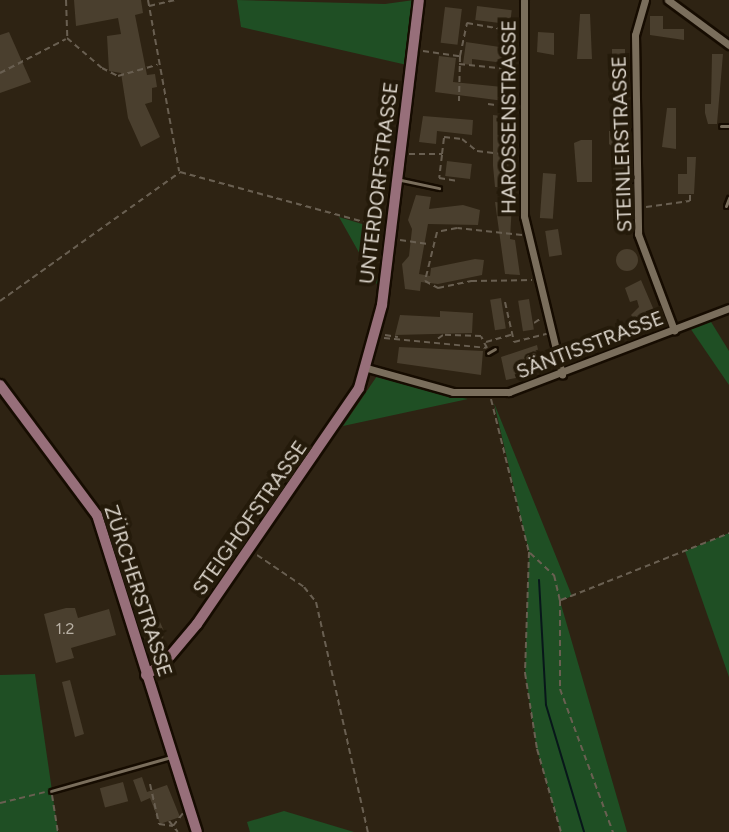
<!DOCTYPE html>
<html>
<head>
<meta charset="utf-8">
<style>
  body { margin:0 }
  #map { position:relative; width:729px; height:832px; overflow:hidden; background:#2e2313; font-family:Figtree,sans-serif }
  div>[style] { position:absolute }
  .green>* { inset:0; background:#1f4f24 }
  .stream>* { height:2px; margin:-1px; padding:0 1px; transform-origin:1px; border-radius:1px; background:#08171a }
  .building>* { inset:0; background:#4a3f2e; transform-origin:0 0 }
  .round { border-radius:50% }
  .path>* { height:2px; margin-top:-1px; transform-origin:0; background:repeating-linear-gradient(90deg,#695f51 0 6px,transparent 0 10px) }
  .roads { filter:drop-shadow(2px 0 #160c01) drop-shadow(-2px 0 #160c01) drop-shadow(0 2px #160c01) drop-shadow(0 -2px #160c01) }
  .lane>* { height:3px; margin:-1.5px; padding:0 1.5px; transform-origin:1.5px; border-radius:1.5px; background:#7a6e5c }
  .street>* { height:7px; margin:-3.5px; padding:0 3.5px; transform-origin:3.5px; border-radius:3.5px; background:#7a6e5c }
  .secondary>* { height:10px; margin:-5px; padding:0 5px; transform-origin:5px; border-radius:5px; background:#976f7a }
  span { translate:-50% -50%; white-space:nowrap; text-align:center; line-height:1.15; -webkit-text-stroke:8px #241a0a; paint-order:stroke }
  .number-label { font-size:16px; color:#b8b0a4 }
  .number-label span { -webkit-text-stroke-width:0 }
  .street-label { font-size:20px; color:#ddd6cc }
</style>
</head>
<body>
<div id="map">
  <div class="green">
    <i style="clip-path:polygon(237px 0,385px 4px,414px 0,407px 65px,241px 27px)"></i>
    <i style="clip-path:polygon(339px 217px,382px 230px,375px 264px,379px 288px)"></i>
    <i style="clip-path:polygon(708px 317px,729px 351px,729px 385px,688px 325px)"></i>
    <i style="clip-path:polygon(377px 376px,441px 394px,468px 399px,343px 426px)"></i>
    <i style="clip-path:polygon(494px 403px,572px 596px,560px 601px,627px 832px,561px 832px,537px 750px,525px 673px,529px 552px)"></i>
    <i style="clip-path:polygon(729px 533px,729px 677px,685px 551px)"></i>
    <i style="clip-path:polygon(35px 674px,58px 832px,0 832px,0 675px)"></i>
    <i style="clip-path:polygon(284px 811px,354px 832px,250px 832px,247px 822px)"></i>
  </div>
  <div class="stream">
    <i style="left:539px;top:580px;width:125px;rotate:86.8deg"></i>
    <i style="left:546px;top:705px;width:133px;rotate:73.3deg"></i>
  </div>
  <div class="building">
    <i style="clip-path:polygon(74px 0,141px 0,143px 13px,135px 15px,147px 75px,155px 74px,157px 87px,152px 88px,152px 102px,145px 104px,160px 137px,141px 147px,128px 118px,121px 73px,109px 71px,107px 36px,121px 34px,118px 18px,76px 26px)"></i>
    <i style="left:477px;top:6px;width:35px;height:14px;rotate:7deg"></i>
    <i style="left:445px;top:7px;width:17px;height:36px;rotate:7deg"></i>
    <i style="clip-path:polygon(580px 14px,590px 14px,592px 59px,577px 59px)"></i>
    <i style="clip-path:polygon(650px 16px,663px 16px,663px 29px,684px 29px,684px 40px,650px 35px)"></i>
    <i style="clip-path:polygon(9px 32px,31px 82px,0 93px,0 35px)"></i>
    <i style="clip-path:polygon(538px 32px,554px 33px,554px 55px,537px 52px)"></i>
    <i style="clip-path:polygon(466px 42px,513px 49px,512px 64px,472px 59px,472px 65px,463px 64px)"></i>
    <i style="left:612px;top:49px;width:13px;height:45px"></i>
    <i style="clip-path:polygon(712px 54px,723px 54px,717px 124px,708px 124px,705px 113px,705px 104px,711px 104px)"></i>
    <i style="clip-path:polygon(439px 56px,456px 58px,453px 82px,512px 88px,507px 124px,509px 188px,495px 187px,493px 166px,493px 115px,502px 116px,504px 101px,435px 92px)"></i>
    <i style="clip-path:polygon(617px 105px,627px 105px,627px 176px,612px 176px,616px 150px,609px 144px,609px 131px,617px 131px,617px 119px,612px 119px)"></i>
    <i style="clip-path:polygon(667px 108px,676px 108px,676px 149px,662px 147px)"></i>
    <i style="clip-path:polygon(423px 116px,473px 120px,472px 135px,437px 131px,436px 144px,419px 142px)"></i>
    <i style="clip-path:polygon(581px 140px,592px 140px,592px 182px,577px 182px,574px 143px)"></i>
    <i style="clip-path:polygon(687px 157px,696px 157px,694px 194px,678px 194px,678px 174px,687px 174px)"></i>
    <i style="left:447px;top:161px;width:25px;height:15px;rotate:7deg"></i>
    <i style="left:543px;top:173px;width:13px;height:45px;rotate:4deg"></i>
    <i style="clip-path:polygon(416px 195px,431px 197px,429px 209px,463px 205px,480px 210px,478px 225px,428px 224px,419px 274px,430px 276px,431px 268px,475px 259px,484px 260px,482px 275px,438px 284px,421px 282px,420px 291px,405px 289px,402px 264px,409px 256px,412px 229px,408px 220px)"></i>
    <i style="clip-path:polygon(495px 202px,512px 204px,510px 239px,515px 240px,520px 275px,505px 274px)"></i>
    <i style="left:558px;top:229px;width:26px;height:13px;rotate:81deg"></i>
    <i class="round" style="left:616px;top:249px;width:22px;height:22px"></i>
    <i style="clip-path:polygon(641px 280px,656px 315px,641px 327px,631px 315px,639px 307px,637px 300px,630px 302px,625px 288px)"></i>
    <i style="left:501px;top:298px;width:31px;height:11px;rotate:81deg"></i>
    <i style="left:529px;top:299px;width:31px;height:11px;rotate:81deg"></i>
    <i style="clip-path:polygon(440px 311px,473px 313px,472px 333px,395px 335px,400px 315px,440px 317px)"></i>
    <i style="clip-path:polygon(537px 345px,541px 363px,520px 368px,521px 377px,506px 380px,501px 357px)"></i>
    <i style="clip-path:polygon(399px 347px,483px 351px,481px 375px,397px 363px)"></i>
    <i style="clip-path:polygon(151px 602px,164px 631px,163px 639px,149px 643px,139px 606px)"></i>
    <i style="clip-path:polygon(66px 608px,75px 608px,78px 618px,109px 609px,116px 635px,71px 648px,74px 658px,56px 663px,44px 614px)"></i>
    <i style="clip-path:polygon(70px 680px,84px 734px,75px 737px,62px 682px)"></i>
    <i style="clip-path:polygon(142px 777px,147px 792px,167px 785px,180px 817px,160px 824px,150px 798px,141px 802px,133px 780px)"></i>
    <i style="left:123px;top:782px;width:20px;height:24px;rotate:75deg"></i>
  </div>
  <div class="path">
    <i style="left:66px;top:0;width:38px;rotate:88deg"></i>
    <i style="left:67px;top:38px;width:46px;rotate:40.6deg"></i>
    <i style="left:102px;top:68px;width:18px;rotate:27deg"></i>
    <i style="left:118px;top:76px;width:41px;rotate:-15.8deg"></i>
    <i style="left:148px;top:0;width:174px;rotate:79.7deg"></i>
    <i style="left:149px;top:6px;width:28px;rotate:-13deg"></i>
    <i style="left:423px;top:51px;width:37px;rotate:8deg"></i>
    <i style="left:460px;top:56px;width:45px;rotate:91.3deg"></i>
    <i style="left:460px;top:56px;width:34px;rotate:-78deg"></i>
    <i style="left:467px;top:23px;width:52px;rotate:10deg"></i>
    <i style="left:459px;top:64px;width:58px;rotate:5.9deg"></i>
    <i style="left:0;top:73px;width:74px;rotate:-27.3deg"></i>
    <i style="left:488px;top:104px;width:28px;rotate:8deg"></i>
    <i style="left:409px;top:154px;width:33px"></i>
    <i style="left:442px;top:154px;width:17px;rotate:-83deg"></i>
    <i style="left:444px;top:137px;width:18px;rotate:6deg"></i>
    <i style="left:462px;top:139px;width:19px;rotate:39deg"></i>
    <i style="left:477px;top:151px;width:41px;rotate:7deg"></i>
    <i style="left:442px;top:155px;width:23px;rotate:97deg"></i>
    <i style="left:439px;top:178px;width:19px;rotate:9deg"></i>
    <i style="left:180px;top:172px;width:209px;rotate:15.2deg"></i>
    <i style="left:646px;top:207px;width:44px;rotate:-7.8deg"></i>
    <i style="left:690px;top:201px;width:7px;rotate:-90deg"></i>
    <i style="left:522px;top:235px;width:65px;rotate:-173.9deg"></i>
    <i style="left:457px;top:228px;width:20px;rotate:169deg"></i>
    <i style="left:437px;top:232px;width:50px;rotate:103.8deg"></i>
    <i style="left:425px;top:281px;width:15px;rotate:28deg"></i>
    <i style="left:438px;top:288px;width:34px;rotate:-12deg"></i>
    <i style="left:471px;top:281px;width:61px;rotate:-0.9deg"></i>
    <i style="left:400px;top:240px;width:30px;rotate:8deg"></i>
    <i style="left:0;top:301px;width:221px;rotate:-35.6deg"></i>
    <i style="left:505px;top:302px;width:41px;rotate:77.3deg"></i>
    <i style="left:514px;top:342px;width:34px;rotate:-14deg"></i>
    <i style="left:534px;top:323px;width:7px;rotate:-34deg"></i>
    <i style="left:385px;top:335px;width:13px;rotate:9deg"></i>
    <i style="left:384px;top:338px;width:103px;rotate:5.5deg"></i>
    <i style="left:487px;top:348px;width:13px;rotate:-117deg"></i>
    <i style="left:481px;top:336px;width:38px;rotate:-178deg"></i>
    <i style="left:443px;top:335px;width:9px;rotate:144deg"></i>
    <i style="left:486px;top:342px;width:26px;rotate:-16deg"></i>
    <i style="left:521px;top:369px;width:6px;rotate:39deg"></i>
    <i style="left:526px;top:373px;width:29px;rotate:-25deg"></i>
    <i style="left:491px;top:399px;width:158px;rotate:76.1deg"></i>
    <i style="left:529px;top:552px;width:121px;rotate:91.9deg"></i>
    <i style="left:525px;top:673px;width:77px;rotate:81deg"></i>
    <i style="left:537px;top:749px;width:86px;rotate:73.9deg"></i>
    <i style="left:530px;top:553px;width:33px;rotate:43deg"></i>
    <i style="left:554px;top:575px;width:26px;rotate:77deg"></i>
    <i style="left:560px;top:600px;width:89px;rotate:90deg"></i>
    <i style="left:560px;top:689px;width:153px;rotate:69.7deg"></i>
    <i style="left:257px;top:555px;width:57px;rotate:34.2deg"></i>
    <i style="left:304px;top:587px;width:19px;rotate:51deg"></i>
    <i style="left:316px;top:602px;width:236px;rotate:77.3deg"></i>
    <i style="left:561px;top:600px;width:181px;rotate:-21.7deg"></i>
    <i style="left:150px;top:784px;width:41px;rotate:77.3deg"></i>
    <i style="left:159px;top:824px;width:14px;rotate:8deg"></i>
    <i style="left:173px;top:826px;width:16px;rotate:-52deg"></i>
    <i style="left:52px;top:795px;width:37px;rotate:81deg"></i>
    <i style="left:0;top:803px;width:46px;rotate:-13.7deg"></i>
    <i style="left:169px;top:821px;width:14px;rotate:51deg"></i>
  </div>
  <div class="roads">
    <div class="lane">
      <i style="left:721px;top:126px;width:8px"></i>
      <i style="left:401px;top:180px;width:39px;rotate:12deg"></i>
      <i style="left:726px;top:206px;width:9px;rotate:-69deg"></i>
      <i style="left:488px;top:353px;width:8px;rotate:-30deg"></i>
      <i style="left:51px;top:791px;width:125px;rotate:-15.8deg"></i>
    </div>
    <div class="street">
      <i style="left:524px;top:0;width:216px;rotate:90deg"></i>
      <i style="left:524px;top:216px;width:163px;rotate:76.5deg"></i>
      <i style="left:645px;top:0;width:36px;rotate:106deg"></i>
      <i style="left:635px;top:35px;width:199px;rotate:89.1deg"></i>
      <i style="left:638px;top:234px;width:103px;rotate:69.4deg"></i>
      <i style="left:668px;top:0;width:76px;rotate:36.4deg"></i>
      <i style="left:367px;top:368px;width:89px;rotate:15.6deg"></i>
      <i style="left:453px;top:392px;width:56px"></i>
      <i style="left:509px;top:392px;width:235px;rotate:-20.9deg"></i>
    </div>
    <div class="secondary">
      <i style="left:0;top:385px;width:162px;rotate:53.3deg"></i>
      <i style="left:97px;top:515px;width:332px;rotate:72.5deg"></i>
      <i style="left:146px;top:675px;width:23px;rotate:-34deg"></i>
      <i style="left:165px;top:662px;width:50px;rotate:-49.9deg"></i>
      <i style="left:197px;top:624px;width:286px;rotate:-55.5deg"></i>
      <i style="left:359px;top:388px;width:86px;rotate:-74.5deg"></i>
      <i style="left:382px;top:305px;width:307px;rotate:-83.1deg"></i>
    </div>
  </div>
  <div class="number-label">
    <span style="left:65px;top:629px">1.2</span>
  </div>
  <div class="street-label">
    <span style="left:509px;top:117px;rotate:-90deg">HAROSSENSTRASSE</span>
    <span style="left:622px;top:144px;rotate:-92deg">STEINLERSTRASSE</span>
    <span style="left:379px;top:183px;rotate:-83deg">UNTERDORFSTRASSE</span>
    <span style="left:590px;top:345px;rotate:-21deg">SÄNTISSTRASSE</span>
    <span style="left:250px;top:518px;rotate:-55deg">STEIGHOFSTRASSE</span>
    <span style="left:138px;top:591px;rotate:72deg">ZÜRCHERSTRASSE</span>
  </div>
</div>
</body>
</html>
